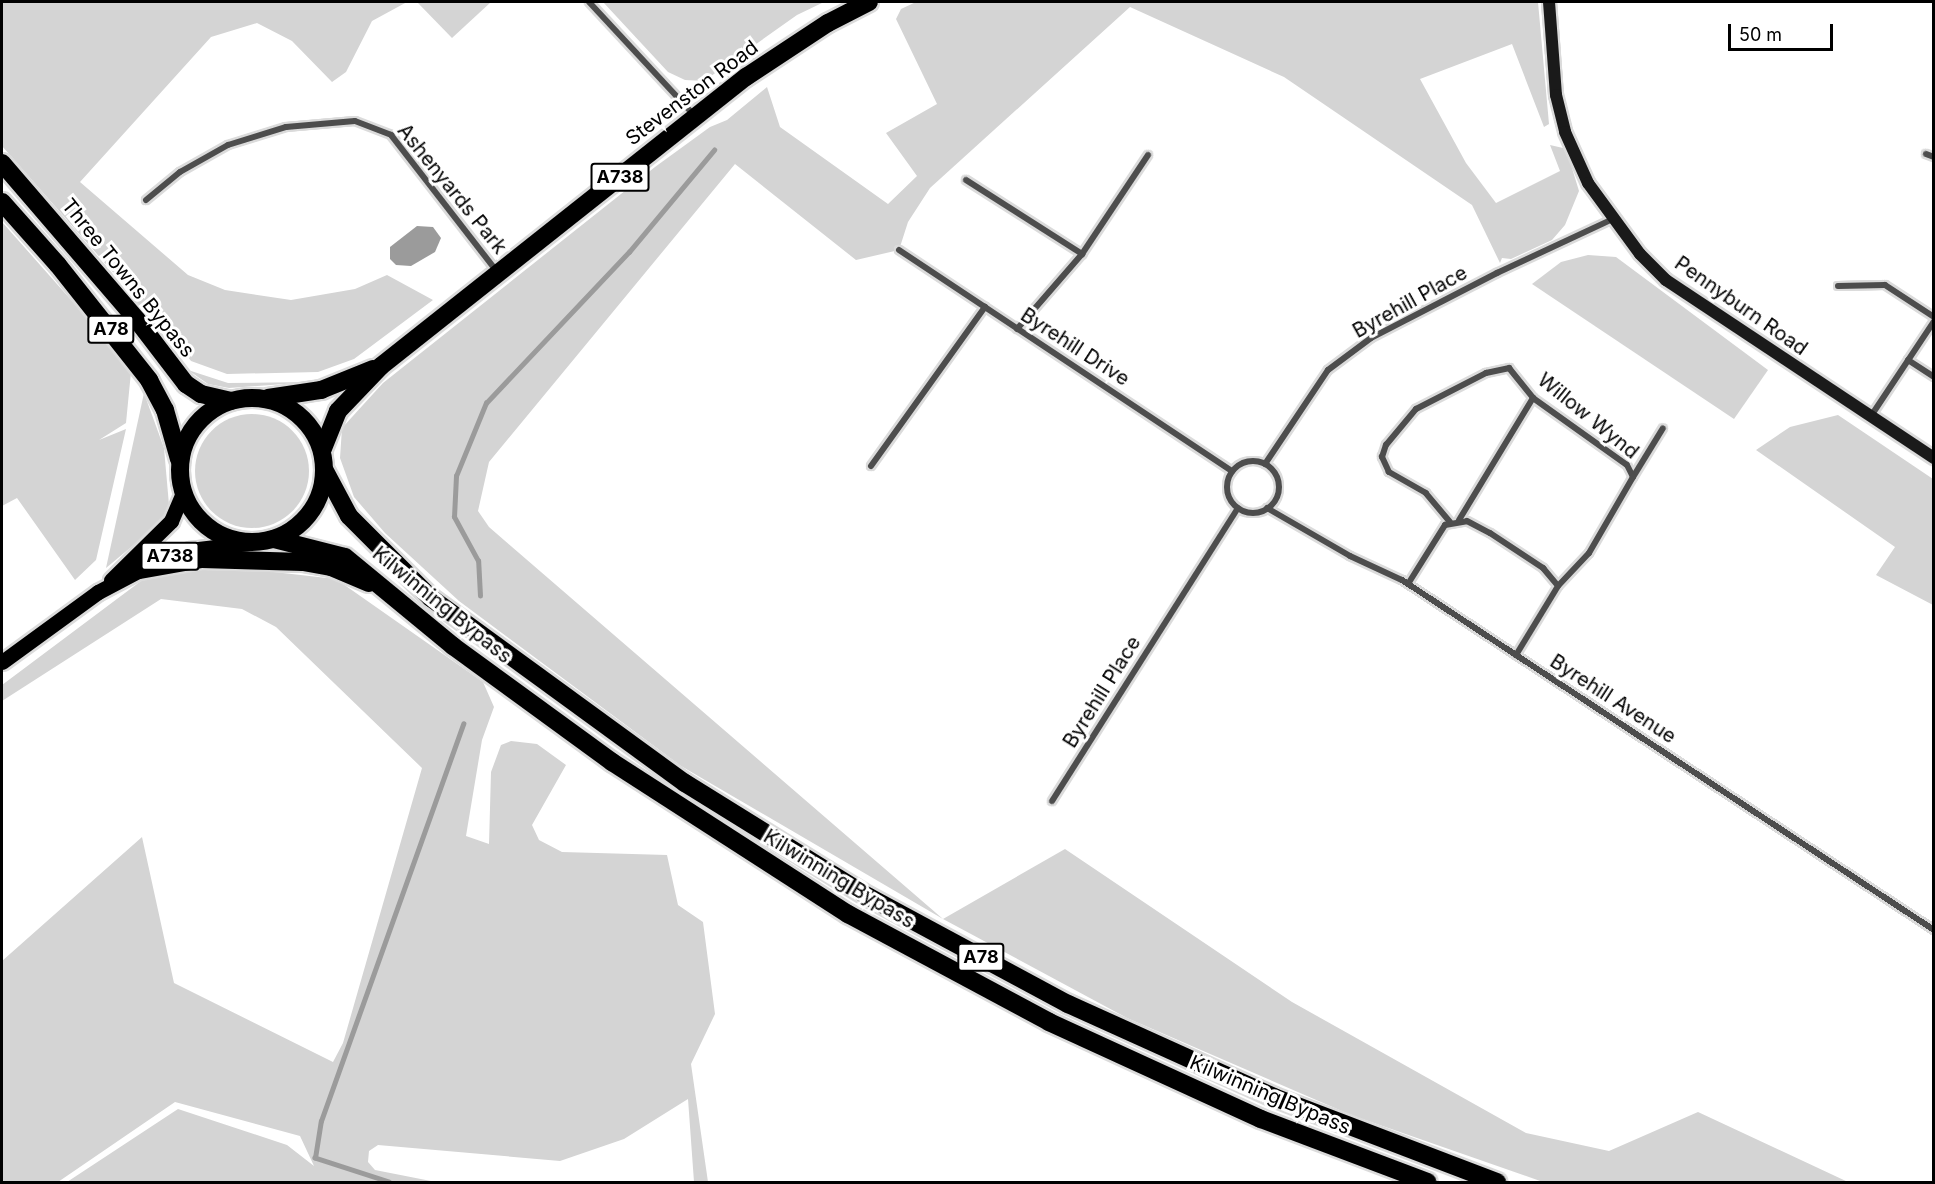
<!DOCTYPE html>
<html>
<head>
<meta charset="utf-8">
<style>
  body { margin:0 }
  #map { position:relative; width:1935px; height:1184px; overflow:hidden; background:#fff; font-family:Inter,sans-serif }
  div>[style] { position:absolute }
  .green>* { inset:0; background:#d4d4d4 }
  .round { border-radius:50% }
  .water>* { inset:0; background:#9b9b9b }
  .stream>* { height:4.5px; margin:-2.25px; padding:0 2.25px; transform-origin:2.25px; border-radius:2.25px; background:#9b9b9b }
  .roads { filter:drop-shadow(2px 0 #dbdbdb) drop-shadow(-2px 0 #dbdbdb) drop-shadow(0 2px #dbdbdb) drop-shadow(0 -2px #dbdbdb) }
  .street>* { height:6px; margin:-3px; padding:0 3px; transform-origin:3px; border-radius:3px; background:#4d4d4d }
  .street>.ring { margin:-3px; padding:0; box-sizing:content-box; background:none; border:6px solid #4d4d4d; border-radius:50% }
  .secondary>* { height:12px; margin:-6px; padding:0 6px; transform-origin:6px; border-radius:6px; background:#1a1a1a }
  .primary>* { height:15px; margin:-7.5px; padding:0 7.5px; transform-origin:7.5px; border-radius:7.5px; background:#000 }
  .highway>* { height:18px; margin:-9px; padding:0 9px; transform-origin:9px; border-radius:9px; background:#000 }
  .highway>.ring { margin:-9px; padding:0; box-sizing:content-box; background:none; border:18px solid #000; border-radius:50% }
  span { translate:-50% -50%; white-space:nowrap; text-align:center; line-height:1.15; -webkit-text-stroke:6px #fff; paint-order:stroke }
  .shield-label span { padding:2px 4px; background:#fff; border:2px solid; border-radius:4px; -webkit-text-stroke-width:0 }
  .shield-label { font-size:18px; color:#000; font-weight:700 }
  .street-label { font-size:20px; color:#000 }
  .frame { position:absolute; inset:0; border:3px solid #000; pointer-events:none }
  .scale { position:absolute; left:1728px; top:24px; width:105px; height:27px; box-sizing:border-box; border:3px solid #000; border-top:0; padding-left:8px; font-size:18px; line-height:21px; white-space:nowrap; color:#000; -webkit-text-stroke:4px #fff; paint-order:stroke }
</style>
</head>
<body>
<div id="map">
  <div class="green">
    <i style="clip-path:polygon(2px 2px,407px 2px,372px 21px,346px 72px,332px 82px,292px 41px,257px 23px,211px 37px,80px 182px,188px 275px,225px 290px,291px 300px,355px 289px,387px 275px,433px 300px,354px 359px,318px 372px,227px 374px,191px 361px,173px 337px,161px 327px,156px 329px,118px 278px,2px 146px)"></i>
    <i style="clip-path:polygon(417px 2px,491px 2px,452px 38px)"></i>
    <i style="clip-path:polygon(603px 2px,824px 2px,797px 15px,704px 81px,685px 80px,668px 72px)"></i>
    <i style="clip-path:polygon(916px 2px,1538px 2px,1549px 124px,1544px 127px,1512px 44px,1420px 79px,1466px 163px,1496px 203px,1560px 171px,1550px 145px,1563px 148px,1568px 155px,1579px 191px,1565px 225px,1552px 240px,1511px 259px,1502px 258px,1500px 263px,1472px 205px,1284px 77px,1130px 7px,930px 188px,908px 222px,899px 250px,856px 260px,735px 164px,489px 462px,478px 511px,489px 527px,943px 919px,1065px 849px,1292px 1002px,1526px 1133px,1609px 1151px,1698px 1112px,1848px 1182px,1543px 1182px,1351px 1115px,1127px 1018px,943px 919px,681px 766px,459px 601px,385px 533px,354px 497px,340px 458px,342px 428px,383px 383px,655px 167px,710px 127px,727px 120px,767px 87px,780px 127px,888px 204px,917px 176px,886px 133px,937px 104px,896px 19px,901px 9px)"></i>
    <i style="clip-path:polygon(2px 222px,111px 345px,131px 372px,126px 423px,99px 440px,126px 429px,96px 560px,75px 580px,17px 498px,2px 506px)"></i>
    <i style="clip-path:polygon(1588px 255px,1616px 257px,1768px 370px,1734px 419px,1532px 284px,1561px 262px)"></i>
    <i style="clip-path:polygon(188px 370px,228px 383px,311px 382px,229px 388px,208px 384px)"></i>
    <i style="clip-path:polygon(144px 393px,164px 448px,169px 505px,160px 523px,106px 568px)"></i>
    <i class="round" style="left:195px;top:414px;width:114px;height:114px"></i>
    <i style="clip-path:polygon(1838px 415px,1933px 479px,1933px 605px,1876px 575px,1895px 547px,1756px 450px,1790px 427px)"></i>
    <i style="clip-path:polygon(213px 565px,336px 579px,483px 682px,494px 707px,482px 740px,466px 836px,489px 844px,491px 772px,501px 745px,511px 741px,537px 744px,566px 765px,532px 825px,539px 840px,562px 852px,667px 855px,678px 905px,703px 922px,715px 1014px,691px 1064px,708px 1182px,694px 1182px,688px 1099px,624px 1139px,560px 1161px,378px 1145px,369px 1151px,368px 1162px,375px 1170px,436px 1182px,67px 1182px,178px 1109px,287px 1145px,314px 1166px,300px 1136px,175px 1102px,58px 1182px,2px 1182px,2px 961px,142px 837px,174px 983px,333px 1062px,343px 1043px,422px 768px,276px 627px,242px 609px,161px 599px,2px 701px,2px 685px,141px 581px,164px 570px)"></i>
  </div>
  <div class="water">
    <i style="clip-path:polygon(417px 226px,433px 227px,441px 238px,435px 252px,411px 266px,396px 265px,390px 259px,390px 247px)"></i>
  </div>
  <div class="stream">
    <i style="left:480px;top:596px;width:35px;rotate:-93deg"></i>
    <i style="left:478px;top:561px;width:50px;rotate:-118.6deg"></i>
    <i style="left:454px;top:517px;width:41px;rotate:-87.2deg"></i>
    <i style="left:456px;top:476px;width:79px;rotate:-67.7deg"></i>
    <i style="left:486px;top:403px;width:208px;rotate:-46.6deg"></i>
    <i style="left:629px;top:252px;width:133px;rotate:-50.2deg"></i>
    <i style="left:389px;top:1182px;width:78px;rotate:-162deg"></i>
    <i style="left:315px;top:1158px;width:37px;rotate:-81deg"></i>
    <i style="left:321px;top:1121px;width:422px;rotate:-70.3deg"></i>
  </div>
  <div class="roads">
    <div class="street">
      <i style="left:589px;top:2px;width:156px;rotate:47.1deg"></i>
      <i style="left:1926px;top:154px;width:9px;rotate:21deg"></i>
      <i style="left:966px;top:180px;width:138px;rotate:32.5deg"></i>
      <i style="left:146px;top:200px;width:44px;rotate:-39.5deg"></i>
      <i style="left:180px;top:172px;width:55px;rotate:-29.4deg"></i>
      <i style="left:228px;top:145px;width:61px;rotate:-17.2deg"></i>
      <i style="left:286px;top:127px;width:69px;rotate:-5deg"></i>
      <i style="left:355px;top:121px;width:39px;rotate:21deg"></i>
      <i style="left:391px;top:135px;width:175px;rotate:52.2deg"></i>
      <i style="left:899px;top:250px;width:400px;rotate:33.6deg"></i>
      <i style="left:1838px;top:286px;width:47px;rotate:-1.2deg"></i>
      <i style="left:1885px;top:285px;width:59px;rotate:33.1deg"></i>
      <i style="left:1017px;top:329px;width:99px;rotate:-49.1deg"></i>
      <i style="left:1082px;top:254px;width:119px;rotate:-56.3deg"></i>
      <i style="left:1908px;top:360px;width:31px;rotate:33deg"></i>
      <i style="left:1871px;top:416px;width:114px;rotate:-56.4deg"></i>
      <i class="ring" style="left:1227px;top:461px;width:46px;height:46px"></i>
      <i style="left:1265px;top:464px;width:113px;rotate:-56.2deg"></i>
      <i style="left:1328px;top:370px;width:54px;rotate:-36.7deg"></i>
      <i style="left:1371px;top:338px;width:142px;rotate:-27.3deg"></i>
      <i style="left:1497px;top:273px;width:128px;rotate:-25deg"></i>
      <i style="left:871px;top:466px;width:196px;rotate:-54.4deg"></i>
      <i style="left:1633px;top:477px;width:57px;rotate:-58.5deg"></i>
      <i style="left:1267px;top:508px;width:96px;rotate:30deg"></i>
      <i style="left:1350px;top:556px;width:57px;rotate:24.8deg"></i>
      <i style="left:1402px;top:580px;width:637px;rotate:33.34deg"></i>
      <i style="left:1459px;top:520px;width:143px;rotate:-58.8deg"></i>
      <i style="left:1450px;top:522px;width:38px;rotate:-130deg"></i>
      <i style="left:1426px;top:493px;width:43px;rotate:-150.4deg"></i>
      <i style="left:1389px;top:472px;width:17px;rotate:-115deg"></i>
      <i style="left:1382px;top:457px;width:13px;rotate:-72deg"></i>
      <i style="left:1386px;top:445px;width:47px;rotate:-50.2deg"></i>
      <i style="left:1416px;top:409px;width:79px;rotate:-27.2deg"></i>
      <i style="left:1486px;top:373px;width:24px;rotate:-12deg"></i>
      <i style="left:1509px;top:368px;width:38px;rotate:51deg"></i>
      <i style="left:1533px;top:398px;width:115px;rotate:35.5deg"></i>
      <i style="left:1627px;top:465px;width:13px;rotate:63deg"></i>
      <i style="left:1633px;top:477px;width:88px;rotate:120.1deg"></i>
      <i style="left:1589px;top:553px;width:45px;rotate:133.2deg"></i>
      <i style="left:1408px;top:584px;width:70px;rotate:-57.9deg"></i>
      <i style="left:1445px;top:525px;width:22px;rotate:-10deg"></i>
      <i style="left:1467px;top:521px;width:26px;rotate:28deg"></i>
      <i style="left:1490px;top:533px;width:64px;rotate:33.4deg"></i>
      <i style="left:1543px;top:568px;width:23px;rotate:50deg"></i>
      <i style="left:1558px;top:586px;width:81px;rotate:121.3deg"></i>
      <i style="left:1052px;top:801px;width:347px;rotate:-57.6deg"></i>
    </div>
    <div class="secondary">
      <i style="left:1549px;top:2px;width:93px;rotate:85.7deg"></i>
      <i style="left:1556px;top:95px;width:38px;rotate:76deg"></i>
      <i style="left:1565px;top:132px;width:56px;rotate:65.7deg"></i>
      <i style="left:1588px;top:183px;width:88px;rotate:53.8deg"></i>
      <i style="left:1640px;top:254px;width:37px;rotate:45deg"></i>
      <i style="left:1666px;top:280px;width:322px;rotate:33.6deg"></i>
    </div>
    <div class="primary">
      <i style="left:111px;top:580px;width:84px;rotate:-44.5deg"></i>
      <i style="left:171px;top:521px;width:30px;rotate:-67deg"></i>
      <i style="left:2px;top:662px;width:119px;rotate:-36.1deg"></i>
      <i style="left:98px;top:592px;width:69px;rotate:-27.7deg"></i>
      <i style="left:159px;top:560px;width:33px;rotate:-18deg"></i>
      <i style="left:190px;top:550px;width:59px;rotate:-6.8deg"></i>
    </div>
    <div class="highway">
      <i style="left:2px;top:163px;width:207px;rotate:49.3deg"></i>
      <i style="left:137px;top:320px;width:81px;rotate:52.6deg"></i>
      <i style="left:186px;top:384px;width:18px;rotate:34deg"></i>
      <i style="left:201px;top:394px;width:31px;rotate:13deg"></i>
      <i style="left:2px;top:202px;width:84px;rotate:48.4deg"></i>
      <i style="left:58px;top:265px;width:147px;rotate:51.6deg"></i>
      <i style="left:149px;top:380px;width:34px;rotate:62deg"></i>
      <i style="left:165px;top:410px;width:51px;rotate:74.1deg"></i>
      <i class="ring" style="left:180px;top:398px;width:126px;height:126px"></i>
      <i style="left:268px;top:398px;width:54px;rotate:-8.6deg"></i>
      <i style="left:321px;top:390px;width:56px;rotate:-22deg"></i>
      <i style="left:322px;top:451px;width:43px;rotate:-68.2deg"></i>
      <i style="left:338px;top:411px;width:62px;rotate:-46.3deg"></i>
      <i style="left:381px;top:366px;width:466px;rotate:-38.4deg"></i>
      <i style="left:746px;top:77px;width:98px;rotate:-33.4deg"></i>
      <i style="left:828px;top:23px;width:46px;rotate:-27.1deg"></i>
      <i style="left:325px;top:471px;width:51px;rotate:61.9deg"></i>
      <i style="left:349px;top:516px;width:116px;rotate:45deg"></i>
      <i style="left:431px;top:598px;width:314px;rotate:36.1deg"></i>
      <i style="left:685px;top:783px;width:216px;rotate:31.8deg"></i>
      <i style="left:869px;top:897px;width:226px;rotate:28.3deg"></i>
      <i style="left:1068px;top:1004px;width:226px;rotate:24.3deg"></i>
      <i style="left:1274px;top:1097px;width:239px;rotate:20.9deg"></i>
      <i style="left:274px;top:539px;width:73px;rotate:14.2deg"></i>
      <i style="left:345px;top:557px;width:140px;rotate:39.5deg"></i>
      <i style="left:453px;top:646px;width:197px;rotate:36.1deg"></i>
      <i style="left:612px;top:762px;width:281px;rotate:32.8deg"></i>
      <i style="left:848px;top:914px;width:228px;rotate:28.2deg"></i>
      <i style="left:1049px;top:1022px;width:233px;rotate:24.6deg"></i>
      <i style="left:1261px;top:1119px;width:178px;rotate:20.7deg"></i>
      <i style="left:140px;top:570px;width:63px;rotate:-10.1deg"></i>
      <i style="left:202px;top:559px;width:101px;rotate:1.7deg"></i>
      <i style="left:303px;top:562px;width:28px;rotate:10deg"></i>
      <i style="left:331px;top:567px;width:41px;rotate:22.8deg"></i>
    </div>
  </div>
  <div class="shield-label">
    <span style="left:620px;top:177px">A738</span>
    <span style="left:111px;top:329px">A78</span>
    <span style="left:170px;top:556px">A738</span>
    <span style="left:981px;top:957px">A78</span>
  </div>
  <div class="street-label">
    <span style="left:692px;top:93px;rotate:-37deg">Stevenston Road</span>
    <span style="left:452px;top:189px;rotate:51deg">Ashenyards Park</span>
    <span style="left:128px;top:278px;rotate:51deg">Three Towns Bypass</span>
    <span style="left:1410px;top:302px;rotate:-29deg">Byrehill Place</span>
    <span style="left:1741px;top:306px;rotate:35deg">Pennyburn Road</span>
    <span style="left:1075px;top:347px;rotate:33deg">Byrehill Drive</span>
    <span style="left:1588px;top:416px;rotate:39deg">Willow Wynd</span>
    <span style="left:442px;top:605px;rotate:39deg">Kilwinning Bypass</span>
    <span style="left:1102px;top:692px;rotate:-58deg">Byrehill Place</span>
    <span style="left:1613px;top:699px;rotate:33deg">Byrehill Avenue</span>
    <span style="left:839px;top:879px;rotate:31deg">Kilwinning Bypass</span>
    <span style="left:1270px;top:1095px;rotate:23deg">Kilwinning Bypass</span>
  </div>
  <div class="frame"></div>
  <div class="scale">50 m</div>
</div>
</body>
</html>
